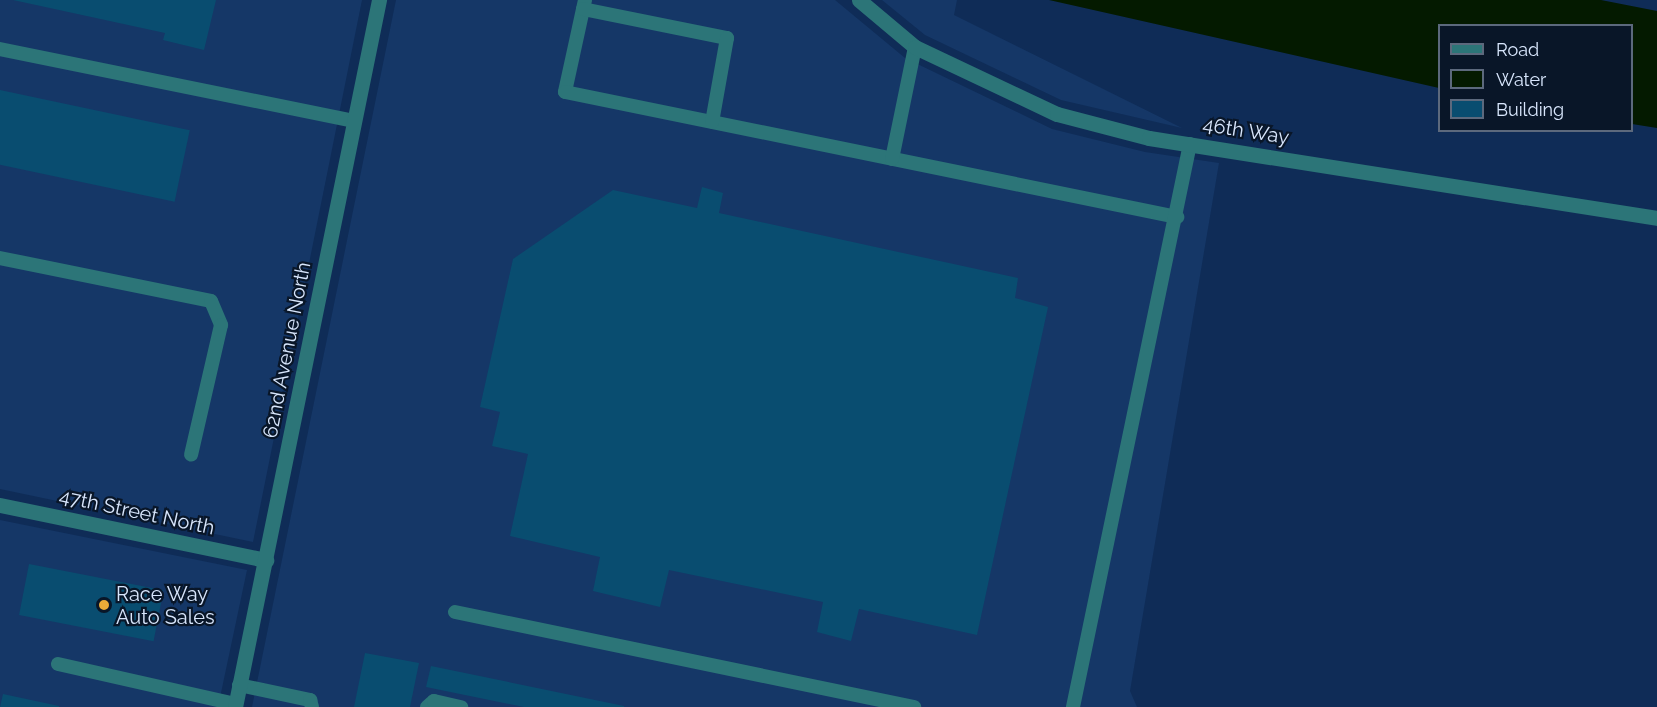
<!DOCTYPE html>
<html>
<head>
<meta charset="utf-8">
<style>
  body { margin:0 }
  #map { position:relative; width:1657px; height:707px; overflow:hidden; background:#0f2c57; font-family:Raleway,sans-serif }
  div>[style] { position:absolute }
  .built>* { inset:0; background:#153767 }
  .water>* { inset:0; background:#041a00 }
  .building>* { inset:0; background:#094d70; transform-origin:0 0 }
  .service>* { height:14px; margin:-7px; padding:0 7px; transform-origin:7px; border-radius:7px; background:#2c7578 }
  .minor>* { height:15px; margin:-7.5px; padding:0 7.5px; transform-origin:7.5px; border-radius:7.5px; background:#2c7578 }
  .tertiary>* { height:15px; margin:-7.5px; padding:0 7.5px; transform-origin:7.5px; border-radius:7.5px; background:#2c7578 }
  .dots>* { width:16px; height:16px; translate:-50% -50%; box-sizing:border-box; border:3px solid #091628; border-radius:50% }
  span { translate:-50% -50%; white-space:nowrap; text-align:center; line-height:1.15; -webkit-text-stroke:4.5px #091628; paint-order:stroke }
  .street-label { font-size:20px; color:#d8e6fc }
  .poi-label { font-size:20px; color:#d8e6fc }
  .left { translate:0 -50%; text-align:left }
  .legend { position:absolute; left:1438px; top:24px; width:195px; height:108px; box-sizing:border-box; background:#091628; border:2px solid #5c697d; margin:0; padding:8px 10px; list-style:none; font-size:18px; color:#d8e6fc }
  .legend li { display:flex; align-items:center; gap:12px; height:30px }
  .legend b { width:30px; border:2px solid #5c697d }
</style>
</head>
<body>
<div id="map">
  <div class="built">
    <i style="clip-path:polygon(0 0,362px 0,253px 542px,0 489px)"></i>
    <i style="clip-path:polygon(396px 0,835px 0,905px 58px,1052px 129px,1145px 152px,1219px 163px,1130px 691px,1137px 707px,252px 707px)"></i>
    <i style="clip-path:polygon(882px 0,957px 0,954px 15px,1182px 128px,1061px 100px,925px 35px)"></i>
    <i style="clip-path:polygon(0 520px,247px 570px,218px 707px,0 707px)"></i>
  </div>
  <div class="water">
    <i style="clip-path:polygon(1049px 0,1601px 0,1657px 11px,1657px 128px,1632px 124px,1632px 26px,1440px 26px,1439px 88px)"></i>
  </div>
  <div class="building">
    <i style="clip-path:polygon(13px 0,216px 0,204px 50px,163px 40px,165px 33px)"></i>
    <i style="left:0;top:90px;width:194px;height:73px;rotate:12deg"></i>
    <i style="clip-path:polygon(702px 187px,723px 193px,719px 213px,1018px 278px,1015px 298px,1048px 307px,977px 635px,859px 609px,851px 641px,817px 632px,823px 602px,669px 570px,660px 607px,593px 591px,600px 557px,510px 536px,528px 454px,492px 446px,500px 412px,480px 407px,513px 259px,613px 190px,697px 208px)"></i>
    <i style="left:29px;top:564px;width:137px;height:52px;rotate:11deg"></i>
    <i style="clip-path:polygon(365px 653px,419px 663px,410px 707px,354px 707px)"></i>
    <i style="clip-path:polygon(431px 666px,624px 706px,624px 707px,524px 707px,426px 687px)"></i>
    <i style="clip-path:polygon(3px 694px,59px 706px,59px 707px,0 707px)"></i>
  </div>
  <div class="service">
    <i style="left:585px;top:0;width:94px;rotate:102.3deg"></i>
    <i style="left:565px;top:92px;width:625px;rotate:11.54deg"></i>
    <i style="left:583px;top:9px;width:147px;rotate:11.4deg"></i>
    <i style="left:727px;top:38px;width:85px;rotate:100.1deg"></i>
    <i style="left:0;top:49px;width:362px;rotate:11.5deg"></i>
    <i style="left:892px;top:159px;width:114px;rotate:-78.4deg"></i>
    <i style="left:0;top:258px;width:215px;rotate:11.5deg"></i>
    <i style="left:211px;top:301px;width:26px;rotate:67deg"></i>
    <i style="left:221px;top:325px;width:133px;rotate:103deg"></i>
    <i style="left:455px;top:612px;width:469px;rotate:11.7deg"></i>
    <i style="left:58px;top:664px;width:181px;rotate:12.7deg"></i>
    <i style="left:239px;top:685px;width:73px;rotate:11.9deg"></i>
    <i style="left:310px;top:700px;width:7px;rotate:74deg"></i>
    <i style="left:427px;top:707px;width:9px;rotate:-41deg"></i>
    <i style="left:434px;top:701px;width:28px;rotate:13deg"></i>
    <i style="left:1073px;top:707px;width:575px;rotate:-78.26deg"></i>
  </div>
  <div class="minor">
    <i style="left:859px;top:0;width:73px;rotate:40deg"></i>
    <i style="left:915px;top:47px;width:157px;rotate:25.3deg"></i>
    <i style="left:1057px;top:114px;width:95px;rotate:14.6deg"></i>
    <i style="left:1149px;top:138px;width:514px;rotate:8.95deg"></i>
    <i style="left:0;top:505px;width:272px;rotate:11.7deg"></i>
  </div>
  <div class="tertiary">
    <i style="left:235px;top:707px;width:722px;rotate:-78.49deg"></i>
  </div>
  <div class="dots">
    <i style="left:104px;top:605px;background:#e9aa38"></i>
  </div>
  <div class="street-label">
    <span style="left:1246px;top:131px;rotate:9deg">46th Way</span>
    <span style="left:287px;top:350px;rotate:-79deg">62nd Avenue North</span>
    <span style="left:137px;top:512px;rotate:12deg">47th Street North</span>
  </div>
  <div class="poi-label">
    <span class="left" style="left:116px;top:606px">Race Way<br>Auto Sales</span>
  </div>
  <ul class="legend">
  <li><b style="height:8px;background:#2c7578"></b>Road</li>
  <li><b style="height:16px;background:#041a00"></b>Water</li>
  <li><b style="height:16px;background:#094d70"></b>Building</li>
  </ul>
</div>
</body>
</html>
